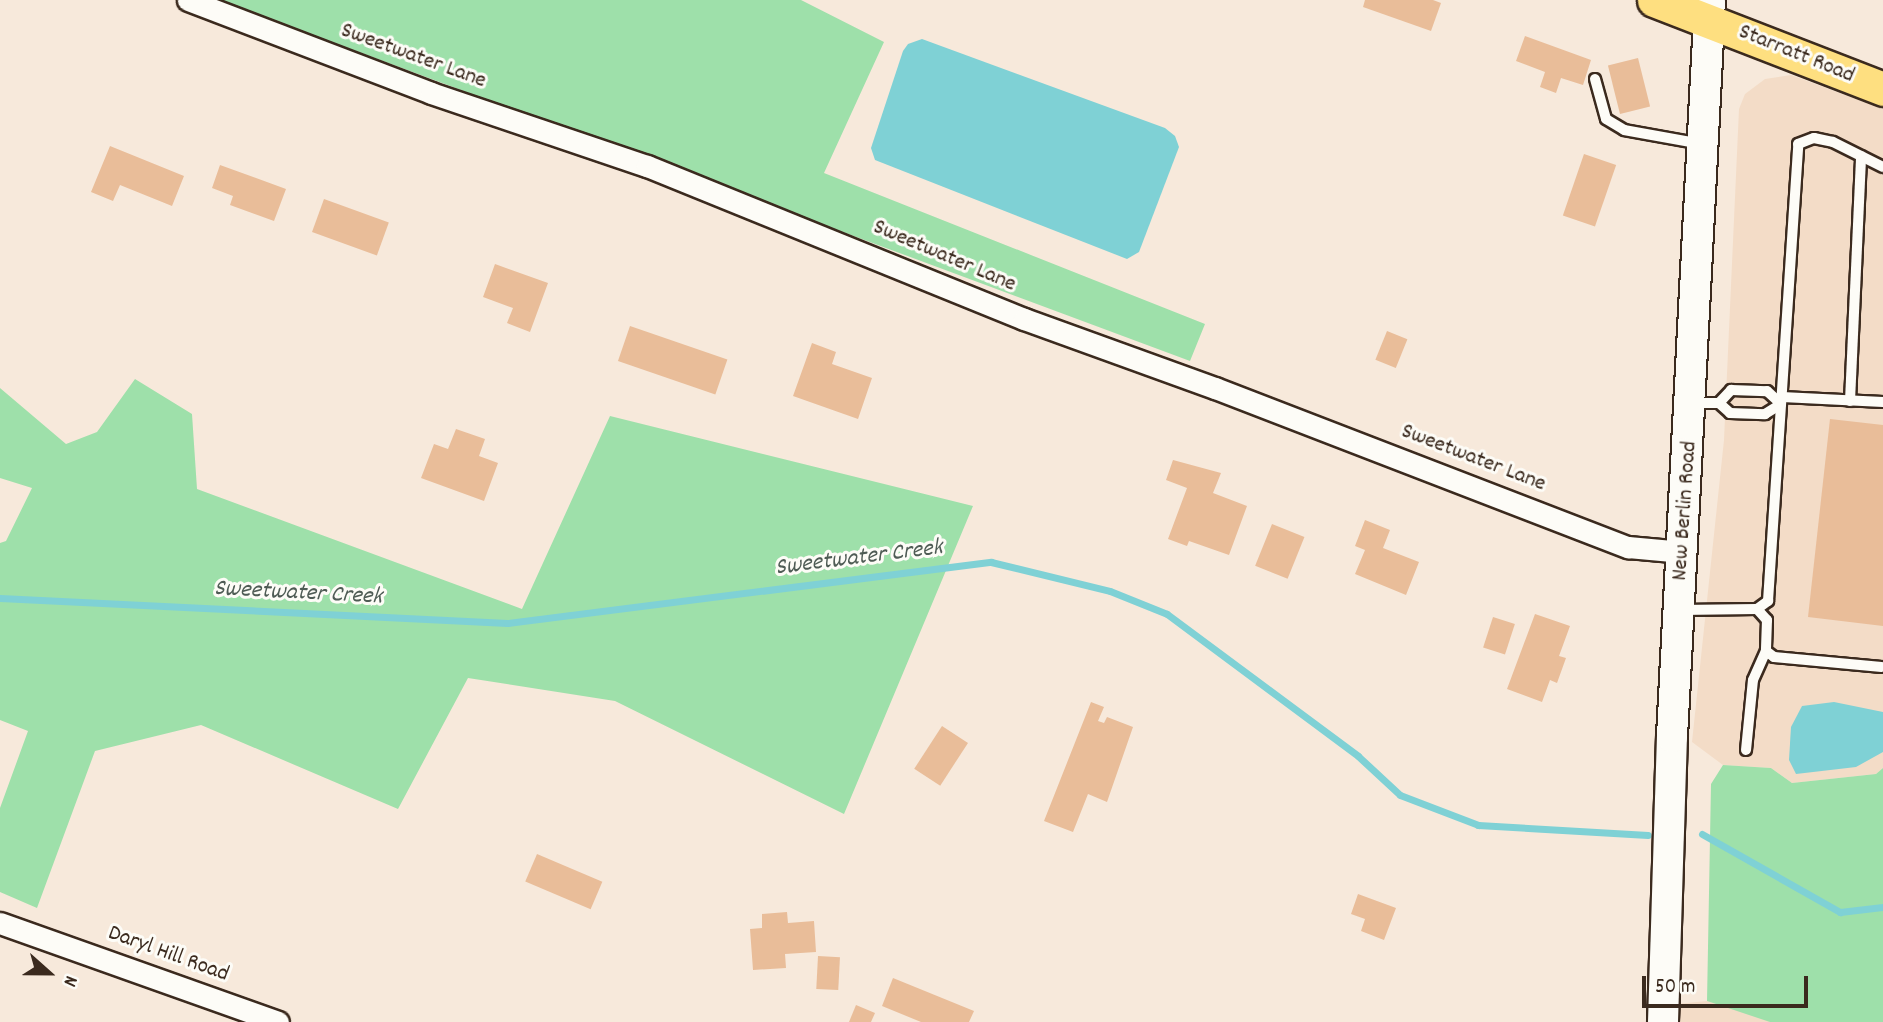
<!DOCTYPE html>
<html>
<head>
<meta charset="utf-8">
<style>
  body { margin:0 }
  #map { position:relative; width:1883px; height:1022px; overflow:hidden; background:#f7e9db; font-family:Dekko,sans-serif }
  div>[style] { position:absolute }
  .built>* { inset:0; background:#f3dcc7 }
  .green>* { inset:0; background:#9ee0aa }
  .water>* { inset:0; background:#7fd1d5 }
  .stream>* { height:7px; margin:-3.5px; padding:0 3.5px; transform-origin:3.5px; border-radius:3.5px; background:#7fd1d5 }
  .building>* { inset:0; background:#e9bd99; transform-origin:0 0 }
  .roads { filter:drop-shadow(2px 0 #3b2a1e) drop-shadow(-2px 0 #3b2a1e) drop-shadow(0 2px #3b2a1e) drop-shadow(0 -2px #3b2a1e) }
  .lane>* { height:10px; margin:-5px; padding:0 5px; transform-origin:5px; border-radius:5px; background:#fdfcf7 }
  .street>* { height:21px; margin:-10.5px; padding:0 10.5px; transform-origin:10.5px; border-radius:10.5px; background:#fdfcf7 }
  .secondary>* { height:30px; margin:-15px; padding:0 15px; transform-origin:15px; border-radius:15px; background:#fdfcf7 }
  .primary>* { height:33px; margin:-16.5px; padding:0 16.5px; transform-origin:16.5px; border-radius:16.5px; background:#fedf80 }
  span { translate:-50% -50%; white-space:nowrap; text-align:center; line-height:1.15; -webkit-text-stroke:6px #fdfcf7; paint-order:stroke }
  .street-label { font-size:23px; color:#3b2a1e }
  .water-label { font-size:24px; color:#4f5c55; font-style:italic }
  .north { position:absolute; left:14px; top:938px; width:70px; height:70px; -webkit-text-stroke:5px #fdfcf7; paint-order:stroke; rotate:111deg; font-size:19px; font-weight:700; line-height:28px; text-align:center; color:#3b2a1e }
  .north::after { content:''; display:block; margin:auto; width:24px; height:32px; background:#3b2a1e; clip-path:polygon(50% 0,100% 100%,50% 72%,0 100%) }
  .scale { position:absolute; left:1642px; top:976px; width:166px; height:32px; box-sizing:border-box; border:4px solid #3b2a1e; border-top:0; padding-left:9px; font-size:21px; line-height:24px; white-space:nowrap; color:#3b2a1e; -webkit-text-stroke:5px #fdfcf7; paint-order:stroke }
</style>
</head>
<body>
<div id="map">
  <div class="built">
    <i style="clip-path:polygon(1791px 75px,1883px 109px,1883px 768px,1876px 774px,1792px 783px,1771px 768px,1723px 765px,1692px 742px,1724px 440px,1739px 109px,1745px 94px,1765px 79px)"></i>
    <i style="clip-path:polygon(1707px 1001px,1769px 1020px,1770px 1022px,1678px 1022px,1677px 1004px)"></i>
  </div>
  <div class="green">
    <i style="clip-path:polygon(219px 0,801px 0,884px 42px,824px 173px,1205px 324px,1190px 361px)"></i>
    <i style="clip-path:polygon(135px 379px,192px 414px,197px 489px,522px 609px,610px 416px,973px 506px,844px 814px,615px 701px,468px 678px,398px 809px,201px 725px,95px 751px,37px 908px,0 892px,0 808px,28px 731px,0 720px,0 543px,6px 541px,32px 488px,0 478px,0 388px,66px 444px,97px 432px)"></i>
    <i style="clip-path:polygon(1723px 765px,1771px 768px,1792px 783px,1876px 774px,1883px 768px,1883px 1022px,1770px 1022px,1707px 1001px,1711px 784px)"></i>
  </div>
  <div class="water">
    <i style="clip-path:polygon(922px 39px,1165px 128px,1175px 136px,1179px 147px,1139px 252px,1127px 259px,875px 160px,871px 148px,903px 51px,908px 44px)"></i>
    <i style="clip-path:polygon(1834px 702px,1883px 712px,1883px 752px,1856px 767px,1796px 774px,1789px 760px,1791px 727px,1802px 706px)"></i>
  </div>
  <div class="stream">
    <i style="left:0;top:598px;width:508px;rotate:2.82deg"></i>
    <i style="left:507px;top:623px;width:488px;rotate:-7.2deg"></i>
    <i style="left:991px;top:562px;width:122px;rotate:13.7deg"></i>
    <i style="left:1110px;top:591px;width:61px;rotate:22deg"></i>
    <i style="left:1167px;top:614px;width:238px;rotate:36.6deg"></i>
    <i style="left:1358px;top:756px;width:57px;rotate:42.9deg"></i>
    <i style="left:1400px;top:795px;width:84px;rotate:21deg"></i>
    <i style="left:1478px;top:825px;width:170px;rotate:3.4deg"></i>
    <i style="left:1702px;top:834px;width:159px;rotate:29.5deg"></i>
    <i style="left:1840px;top:912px;width:43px;rotate:-6.6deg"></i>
  </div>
  <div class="building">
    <i style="clip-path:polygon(1365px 0,1433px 0,1441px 3px,1431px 31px,1363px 7px)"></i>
    <i style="clip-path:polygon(1525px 36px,1591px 60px,1583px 85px,1561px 78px,1556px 93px,1540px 87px,1545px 72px,1516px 61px)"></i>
    <i style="left:1638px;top:58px;width:50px;height:31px;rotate:76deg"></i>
    <i style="clip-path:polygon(110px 146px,184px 176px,172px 206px,120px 185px,113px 201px,91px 192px)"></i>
    <i style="left:1584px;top:154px;width:34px;height:65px;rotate:19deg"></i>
    <i style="clip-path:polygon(220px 165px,286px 189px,274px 221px,230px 205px,233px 196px,212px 188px)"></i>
    <i style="left:324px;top:199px;width:69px;height:35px;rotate:20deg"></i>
    <i style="clip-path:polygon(495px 264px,548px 283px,530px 332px,507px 323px,513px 308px,483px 297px)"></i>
    <i style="left:630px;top:326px;width:103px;height:37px;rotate:19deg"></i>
    <i style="left:1387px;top:331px;width:22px;height:31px;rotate:22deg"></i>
    <i style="clip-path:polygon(812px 343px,836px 352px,832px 364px,872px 378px,858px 419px,793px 396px)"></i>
    <i style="clip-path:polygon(1830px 419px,1883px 425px,1883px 626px,1808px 617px)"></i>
    <i style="clip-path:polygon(456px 429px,485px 439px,479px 456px,498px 463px,484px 501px,421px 478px,434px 444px,448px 449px)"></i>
    <i style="clip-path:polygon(1173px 460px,1221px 473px,1213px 493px,1247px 506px,1229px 555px,1189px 541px,1187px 546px,1168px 539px,1187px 488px,1166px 480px)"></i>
    <i style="clip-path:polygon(1365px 520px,1390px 530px,1383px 548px,1419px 562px,1406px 595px,1355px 574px,1365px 550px,1355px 546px)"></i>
    <i style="left:1272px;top:524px;width:35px;height:45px;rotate:22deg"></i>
    <i style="clip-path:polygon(1535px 614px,1570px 626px,1559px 656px,1566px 658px,1557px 683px,1550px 680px,1542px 702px,1507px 689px)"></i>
    <i style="left:1493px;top:617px;width:23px;height:32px;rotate:18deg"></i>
    <i style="clip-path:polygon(1091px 702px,1104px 707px,1098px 721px,1104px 723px,1107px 717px,1133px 727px,1107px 802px,1088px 794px,1073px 832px,1044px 821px)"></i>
    <i style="left:942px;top:726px;width:31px;height:51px;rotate:33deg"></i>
    <i style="left:537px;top:854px;width:71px;height:30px;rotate:23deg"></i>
    <i style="clip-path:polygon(1358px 894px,1396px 908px,1384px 940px,1361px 931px,1365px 919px,1351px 914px)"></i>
    <i style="clip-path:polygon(787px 912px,788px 923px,814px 921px,816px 952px,785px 954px,786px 968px,753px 970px,750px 929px,762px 928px,762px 914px)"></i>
    <i style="left:818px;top:956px;width:22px;height:33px;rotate:3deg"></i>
    <i style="clip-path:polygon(893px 978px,974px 1011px,969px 1022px,921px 1022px,882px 1006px)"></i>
    <i style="clip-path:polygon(856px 1005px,875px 1013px,871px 1022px,849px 1022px)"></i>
  </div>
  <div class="roads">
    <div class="lane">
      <i style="left:1595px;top:79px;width:41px;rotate:74.6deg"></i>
      <i style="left:1606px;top:119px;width:21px;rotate:31deg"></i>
      <i style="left:1624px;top:130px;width:79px;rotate:10.2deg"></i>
      <i style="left:1782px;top:397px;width:101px;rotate:2.8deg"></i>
      <i style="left:1850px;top:401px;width:245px;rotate:-87.4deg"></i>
      <i style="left:1692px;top:403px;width:27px"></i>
      <i style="left:1719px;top:403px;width:15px;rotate:42deg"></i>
      <i style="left:1730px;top:413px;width:35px;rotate:2deg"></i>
      <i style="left:1765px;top:414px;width:19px;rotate:-32deg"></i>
      <i style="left:1719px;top:403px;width:18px;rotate:-47deg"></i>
      <i style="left:1731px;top:390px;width:36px;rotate:2deg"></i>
      <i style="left:1767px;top:391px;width:19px;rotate:43deg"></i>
      <i style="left:1757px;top:609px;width:15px;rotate:48deg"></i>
      <i style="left:1767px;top:620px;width:31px;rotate:92deg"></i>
      <i style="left:1766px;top:651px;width:10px;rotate:37deg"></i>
      <i style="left:1774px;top:657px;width:108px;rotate:5.3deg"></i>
      <i style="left:1680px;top:610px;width:77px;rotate:-0.7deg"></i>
      <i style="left:1757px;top:609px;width:14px;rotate:-36deg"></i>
      <i style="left:1768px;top:601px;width:458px;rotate:-86.2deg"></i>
      <i style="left:1798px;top:144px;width:17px;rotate:-21deg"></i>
      <i style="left:1814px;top:138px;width:19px;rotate:12deg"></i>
      <i style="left:1833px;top:142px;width:56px;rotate:26.6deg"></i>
      <i style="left:1746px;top:750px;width:70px;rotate:-84.3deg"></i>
      <i style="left:1753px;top:680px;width:32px;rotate:-66deg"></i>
    </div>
    <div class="street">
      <i style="left:188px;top:0;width:260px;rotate:20.9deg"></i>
      <i style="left:431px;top:93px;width:228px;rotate:18.7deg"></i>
      <i style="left:647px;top:166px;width:407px;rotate:22.1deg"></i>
      <i style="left:1024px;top:319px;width:203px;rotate:19.9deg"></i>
      <i style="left:1215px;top:388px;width:443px;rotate:21.1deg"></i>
      <i style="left:1628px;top:547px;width:55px;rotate:5.2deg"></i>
      <i style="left:0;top:923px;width:295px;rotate:19.6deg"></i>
    </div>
    <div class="secondary">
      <i style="left:1663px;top:1022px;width:285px;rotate:-88.2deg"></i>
      <i style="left:1672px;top:737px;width:738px;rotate:-87.05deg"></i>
    </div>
    <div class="primary">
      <i style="left:1654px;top:0;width:246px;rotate:21.2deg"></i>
    </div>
  </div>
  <div class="street-label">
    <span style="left:1796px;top:55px;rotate:22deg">Starratt Road</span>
    <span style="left:413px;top:57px;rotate:20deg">Sweetwater Lane</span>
    <span style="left:944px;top:257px;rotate:23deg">Sweetwater Lane</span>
    <span style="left:1473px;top:459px;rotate:21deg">Sweetwater Lane</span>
    <span style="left:1686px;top:511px;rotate:-86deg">New Berlin Road</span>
    <span style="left:168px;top:955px;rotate:20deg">Daryl Hill Road</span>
  </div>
  <div class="water-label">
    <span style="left:859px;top:559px;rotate:-7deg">Sweetwater Creek</span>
    <span style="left:298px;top:594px;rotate:3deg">Sweetwater Creek</span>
  </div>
  <div class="north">N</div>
  <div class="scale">50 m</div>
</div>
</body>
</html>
